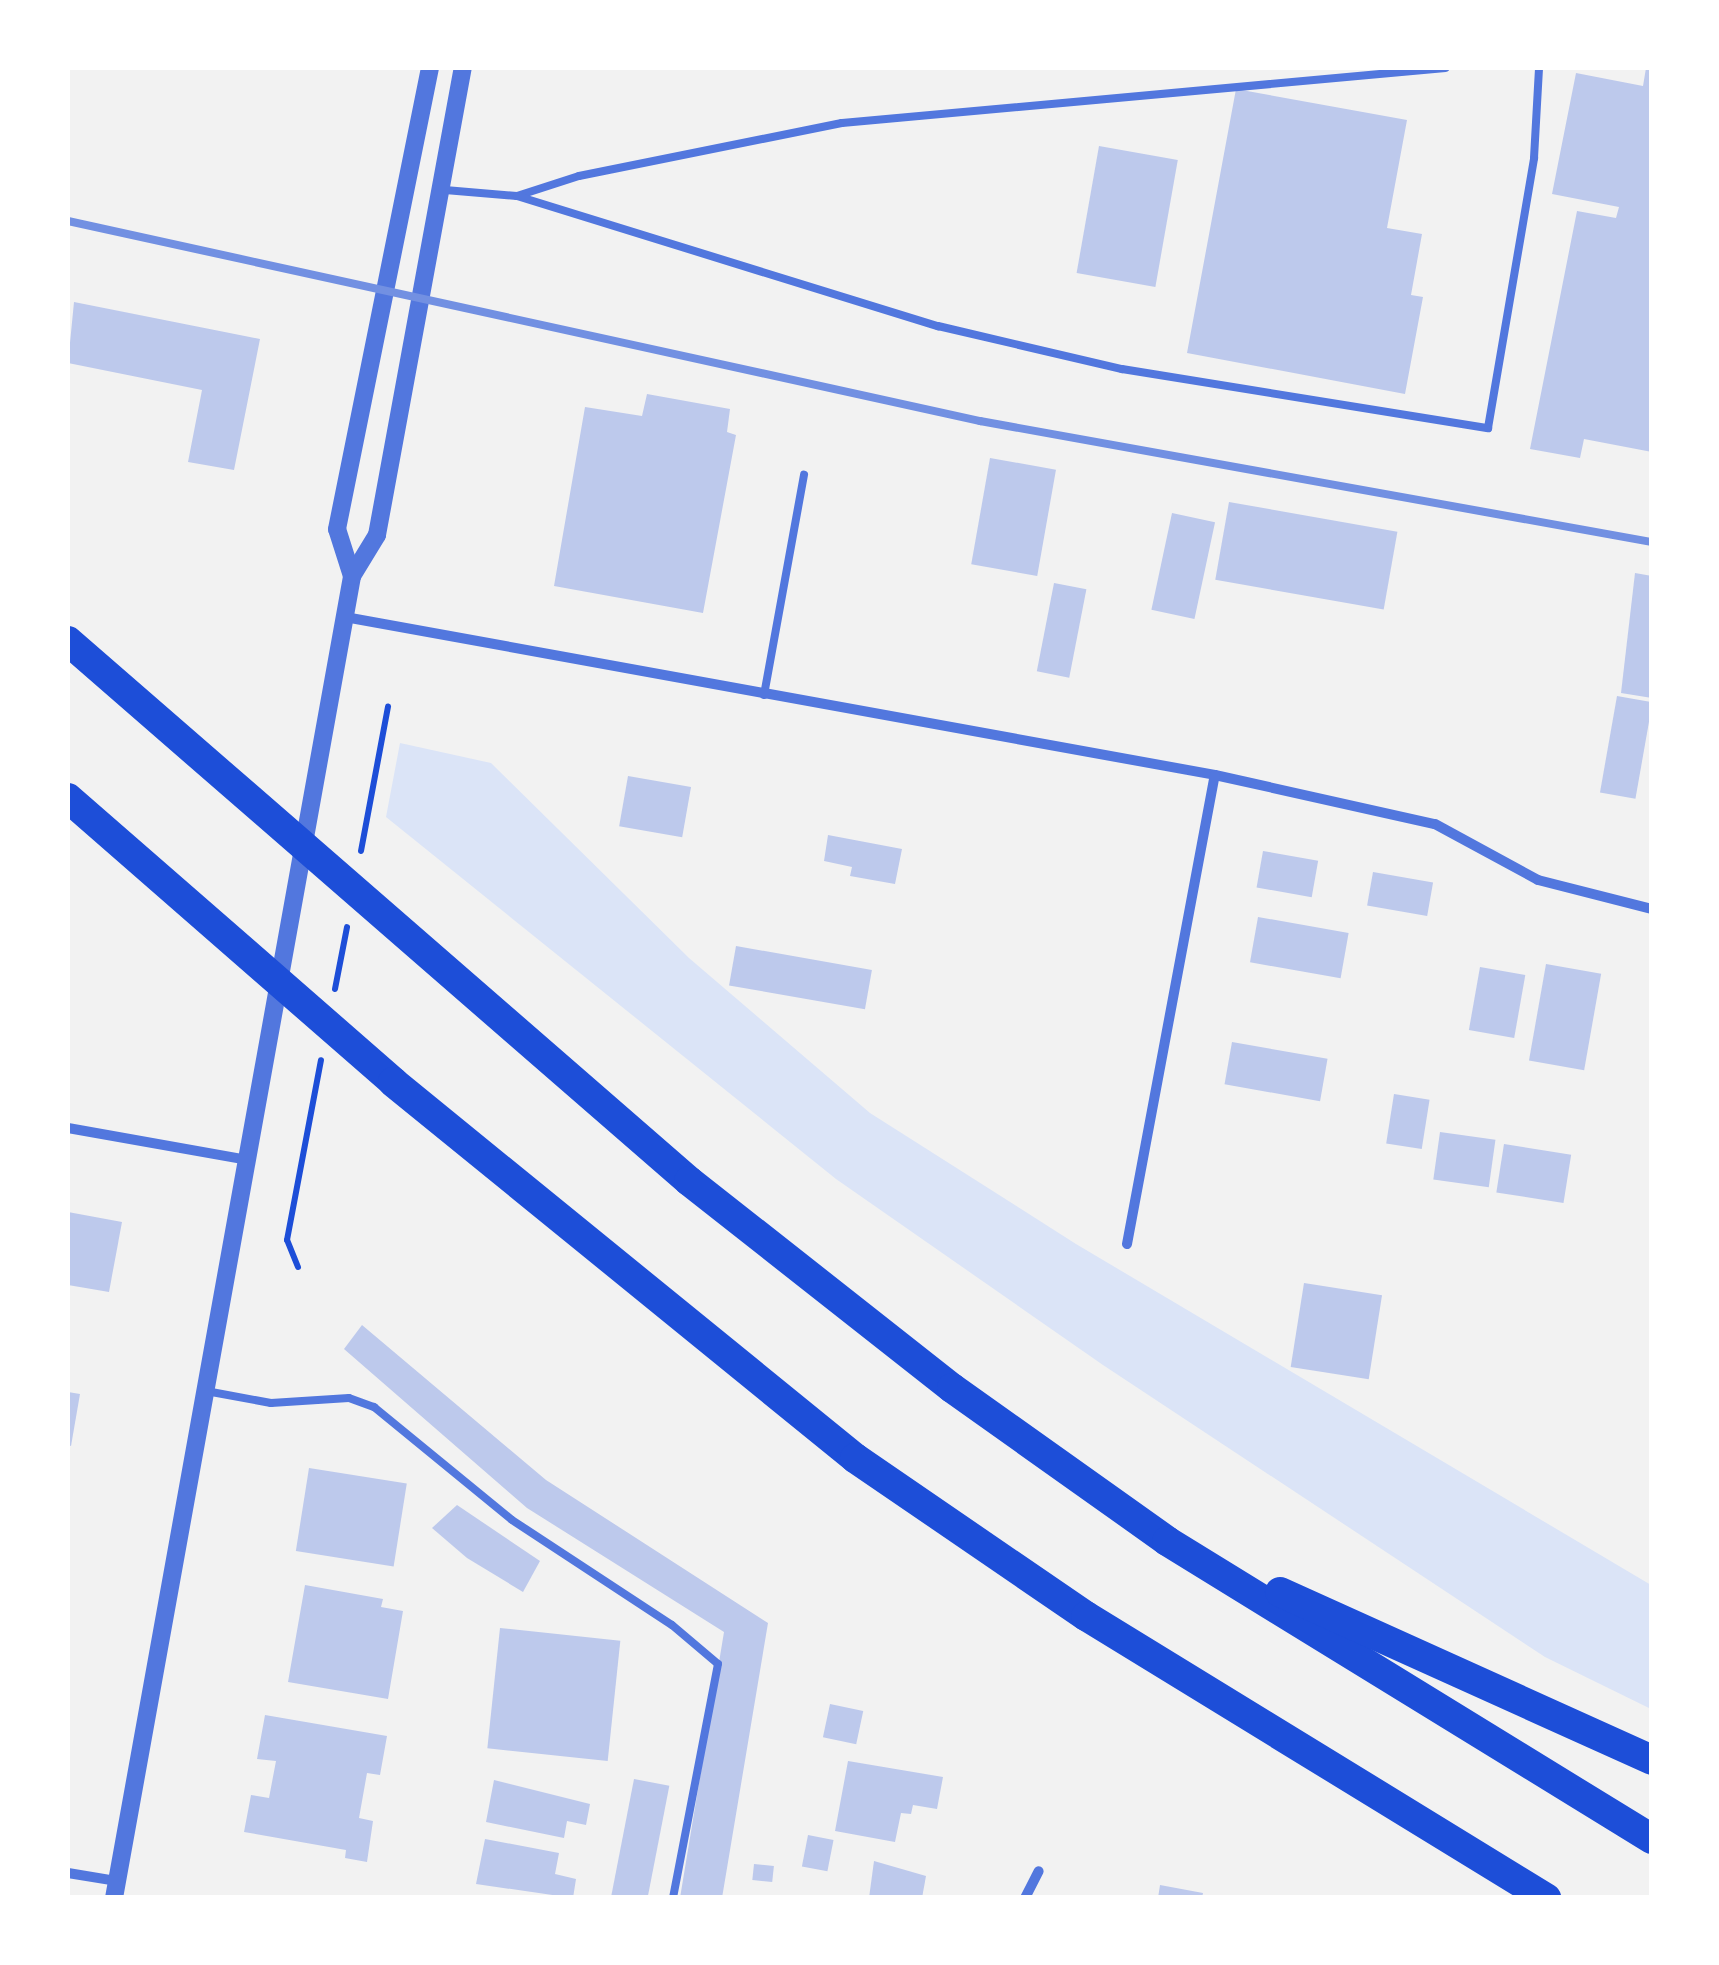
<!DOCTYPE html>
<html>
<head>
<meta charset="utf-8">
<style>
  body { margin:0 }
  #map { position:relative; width:1719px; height:1965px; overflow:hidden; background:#f2f2f2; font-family:"IBM Plex Sans",sans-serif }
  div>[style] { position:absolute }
  .green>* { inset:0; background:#dbe4f7 }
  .building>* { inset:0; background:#bdc9ec; transform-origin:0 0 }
  .path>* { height:6px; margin:-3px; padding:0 3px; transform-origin:3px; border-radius:3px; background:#1d4ed8 }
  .service>* { height:8px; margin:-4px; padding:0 4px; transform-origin:4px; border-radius:4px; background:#5277de }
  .minor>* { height:10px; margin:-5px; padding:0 5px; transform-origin:5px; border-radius:5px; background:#5277de }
  .tertiary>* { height:18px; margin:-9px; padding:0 9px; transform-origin:9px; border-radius:9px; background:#5277de }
  .motorway>* { height:30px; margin:-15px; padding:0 15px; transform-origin:15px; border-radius:15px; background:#1d4ed8 }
  .rail>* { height:8px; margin:-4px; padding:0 4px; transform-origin:4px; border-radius:4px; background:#7290e2 }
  span { translate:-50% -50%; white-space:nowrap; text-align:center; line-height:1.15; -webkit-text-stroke:8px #fff; paint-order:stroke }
  .frame { position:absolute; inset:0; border:70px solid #fff; pointer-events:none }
</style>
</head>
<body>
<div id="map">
  <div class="green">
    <i style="clip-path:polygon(400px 743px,491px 763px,689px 958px,870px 1113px,1076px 1244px,1651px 1585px,1651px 1709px,1545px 1657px,1103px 1365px,836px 1179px,386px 817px)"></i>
  </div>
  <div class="building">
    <i style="clip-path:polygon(1646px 68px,1652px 68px,1652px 452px,1584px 439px,1580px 458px,1530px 449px,1577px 211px,1616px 218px,1619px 207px,1552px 194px,1576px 73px,1643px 86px)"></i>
    <i style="clip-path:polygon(1236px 89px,1407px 120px,1387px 228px,1422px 234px,1411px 295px,1423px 297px,1405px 394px,1187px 353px)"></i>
    <i style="left:1099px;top:146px;width:80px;height:129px;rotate:10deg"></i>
    <i style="clip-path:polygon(74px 302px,260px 339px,234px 470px,188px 462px,202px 390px,68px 363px)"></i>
    <i style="clip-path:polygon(647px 394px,730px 409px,727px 432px,736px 435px,703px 613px,554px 586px,585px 407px,642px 416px)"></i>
    <i style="left:990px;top:458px;width:67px;height:108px;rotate:10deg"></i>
    <i style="left:1229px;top:502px;width:171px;height:79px;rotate:10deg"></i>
    <i style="left:1172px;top:513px;width:44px;height:99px;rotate:12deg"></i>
    <i style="clip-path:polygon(1635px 573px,1652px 576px,1652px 698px,1621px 693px)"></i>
    <i style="left:1054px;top:583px;width:33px;height:90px;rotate:11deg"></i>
    <i style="left:1617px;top:696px;width:36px;height:98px;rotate:10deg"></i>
    <i style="left:628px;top:776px;width:64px;height:51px;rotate:10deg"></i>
    <i style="clip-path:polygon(828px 835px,902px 849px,895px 884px,850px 876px,852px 867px,824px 861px)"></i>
    <i style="left:1263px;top:851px;width:56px;height:37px;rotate:10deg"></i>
    <i style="left:1373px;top:872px;width:61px;height:34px;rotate:10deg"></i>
    <i style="left:1258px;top:917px;width:92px;height:46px;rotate:10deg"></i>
    <i style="left:736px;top:946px;width:138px;height:40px;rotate:10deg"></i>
    <i style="left:1546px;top:964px;width:56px;height:98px;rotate:10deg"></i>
    <i style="left:1480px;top:967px;width:46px;height:64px;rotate:10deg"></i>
    <i style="left:1232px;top:1042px;width:97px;height:43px;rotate:10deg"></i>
    <i style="left:1394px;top:1094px;width:36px;height:50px;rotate:9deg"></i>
    <i style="left:1440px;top:1132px;width:56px;height:48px;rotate:8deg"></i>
    <i style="left:1504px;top:1144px;width:68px;height:49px;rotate:9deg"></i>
    <i style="clip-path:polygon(68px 1212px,122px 1222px,109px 1292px,68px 1285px)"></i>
    <i style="left:1304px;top:1283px;width:79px;height:85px;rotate:9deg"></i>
    <i style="clip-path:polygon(362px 1325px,546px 1480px,768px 1623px,722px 1898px,680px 1898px,724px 1632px,527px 1508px,344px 1349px)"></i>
    <i style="clip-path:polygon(68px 1392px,80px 1394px,71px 1446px,68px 1445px)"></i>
    <i style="left:309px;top:1468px;width:99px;height:84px;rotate:9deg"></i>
    <i style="clip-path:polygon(457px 1505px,540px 1561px,523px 1592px,467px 1558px,432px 1528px)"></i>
    <i style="clip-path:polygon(305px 1585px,383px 1599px,381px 1607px,403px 1611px,388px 1699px,288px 1682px)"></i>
    <i style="left:500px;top:1628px;width:121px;height:121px;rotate:6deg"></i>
    <i style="left:830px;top:1704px;width:34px;height:34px;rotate:12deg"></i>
    <i style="clip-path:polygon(265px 1715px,387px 1736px,380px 1775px,367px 1773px,359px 1818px,373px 1821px,367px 1862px,345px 1858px,346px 1850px,244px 1832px,251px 1795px,269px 1798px,276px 1761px,257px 1759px)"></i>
    <i style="clip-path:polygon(848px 1761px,943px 1777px,937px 1809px,913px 1805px,911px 1814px,901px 1813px,895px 1842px,835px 1831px)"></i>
    <i style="left:634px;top:1779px;width:36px;height:121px;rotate:11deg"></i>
    <i style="clip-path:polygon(494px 1780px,590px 1804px,586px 1825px,567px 1821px,564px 1838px,486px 1822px)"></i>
    <i style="left:808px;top:1835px;width:26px;height:32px;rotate:11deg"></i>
    <i style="clip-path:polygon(485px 1839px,559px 1853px,555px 1874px,576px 1879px,573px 1898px,476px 1884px)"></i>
    <i style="clip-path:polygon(874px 1861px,926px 1876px,922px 1898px,869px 1898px)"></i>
    <i style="left:754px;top:1864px;width:20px;height:16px;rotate:6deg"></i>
    <i style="clip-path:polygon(1160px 1885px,1203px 1893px,1202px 1898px,1158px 1898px)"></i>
  </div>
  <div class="path">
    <i style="left:361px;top:851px;width:147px;rotate:-79.4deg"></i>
    <i style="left:335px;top:989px;width:63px;rotate:-79deg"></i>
    <i style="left:298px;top:1267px;width:29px;rotate:-112deg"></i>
    <i style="left:287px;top:1240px;width:183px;rotate:-79.3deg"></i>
  </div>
  <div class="service">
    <i style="left:445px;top:190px;width:72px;rotate:4.8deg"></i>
    <i style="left:517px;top:196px;width:65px;rotate:-17.9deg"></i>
    <i style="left:579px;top:176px;width:268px;rotate:-11.4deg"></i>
    <i style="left:842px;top:123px;width:606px;rotate:-5.2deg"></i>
    <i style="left:517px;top:196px;width:441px;rotate:17.2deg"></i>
    <i style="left:938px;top:326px;width:189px;rotate:13.2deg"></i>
    <i style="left:1122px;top:369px;width:371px;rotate:9.2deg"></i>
    <i style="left:1488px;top:428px;width:274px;rotate:-80.3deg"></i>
    <i style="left:1534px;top:158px;width:90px;rotate:-86.8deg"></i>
    <i style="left:764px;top:695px;width:224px;rotate:-79.7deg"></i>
    <i style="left:206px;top:1391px;width:66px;rotate:10.5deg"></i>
    <i style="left:271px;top:1403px;width:78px;rotate:-3.7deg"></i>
    <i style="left:349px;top:1398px;width:27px;rotate:20deg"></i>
    <i style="left:374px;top:1407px;width:178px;rotate:39.3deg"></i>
    <i style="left:512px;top:1520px;width:191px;rotate:33.3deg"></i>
    <i style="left:672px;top:1625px;width:60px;rotate:40.3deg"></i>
    <i style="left:718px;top:1664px;width:238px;rotate:100.9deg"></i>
  </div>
  <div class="minor">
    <i style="left:345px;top:617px;width:884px;rotate:10.29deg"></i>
    <i style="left:1215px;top:775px;width:225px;rotate:12.6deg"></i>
    <i style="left:1435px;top:824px;width:117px;rotate:28.5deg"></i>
    <i style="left:1538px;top:880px;width:118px;rotate:14.3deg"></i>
    <i style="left:68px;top:1128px;width:182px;rotate:10.1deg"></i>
    <i style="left:1127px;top:1244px;width:477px;rotate:-79.4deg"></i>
    <i style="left:68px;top:1873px;width:50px;rotate:9.3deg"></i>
    <i style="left:1025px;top:1898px;width:30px;rotate:-63deg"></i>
  </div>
  <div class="tertiary">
    <i style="left:352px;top:576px;width:49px;rotate:-107.7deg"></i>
    <i style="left:337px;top:529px;width:470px;rotate:-78.6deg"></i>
    <i style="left:114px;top:1898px;width:1343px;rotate:-79.79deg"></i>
    <i style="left:352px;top:576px;width:48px;rotate:-58.6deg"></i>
    <i style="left:377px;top:535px;width:475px;rotate:-79.6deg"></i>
  </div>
  <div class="motorway">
    <i style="left:68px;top:641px;width:823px;rotate:41.01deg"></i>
    <i style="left:689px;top:1181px;width:335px;rotate:38.2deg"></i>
    <i style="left:952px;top:1388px;width:264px;rotate:35.4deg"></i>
    <i style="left:1167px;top:1541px;width:569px;rotate:31.57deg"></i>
    <i style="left:68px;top:798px;width:432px;rotate:41.1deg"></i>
    <i style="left:393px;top:1082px;width:596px;rotate:39.14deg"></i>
    <i style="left:855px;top:1458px;width:280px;rotate:34.4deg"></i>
    <i style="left:1086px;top:1616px;width:540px;rotate:31.51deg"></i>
    <i style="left:1280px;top:1592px;width:408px;rotate:24.3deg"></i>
  </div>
  <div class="rail">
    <i style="left:68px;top:221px;width:934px;rotate:12.37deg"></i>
    <i style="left:980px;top:421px;width:683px;rotate:10.21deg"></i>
  </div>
  <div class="frame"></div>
</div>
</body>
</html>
